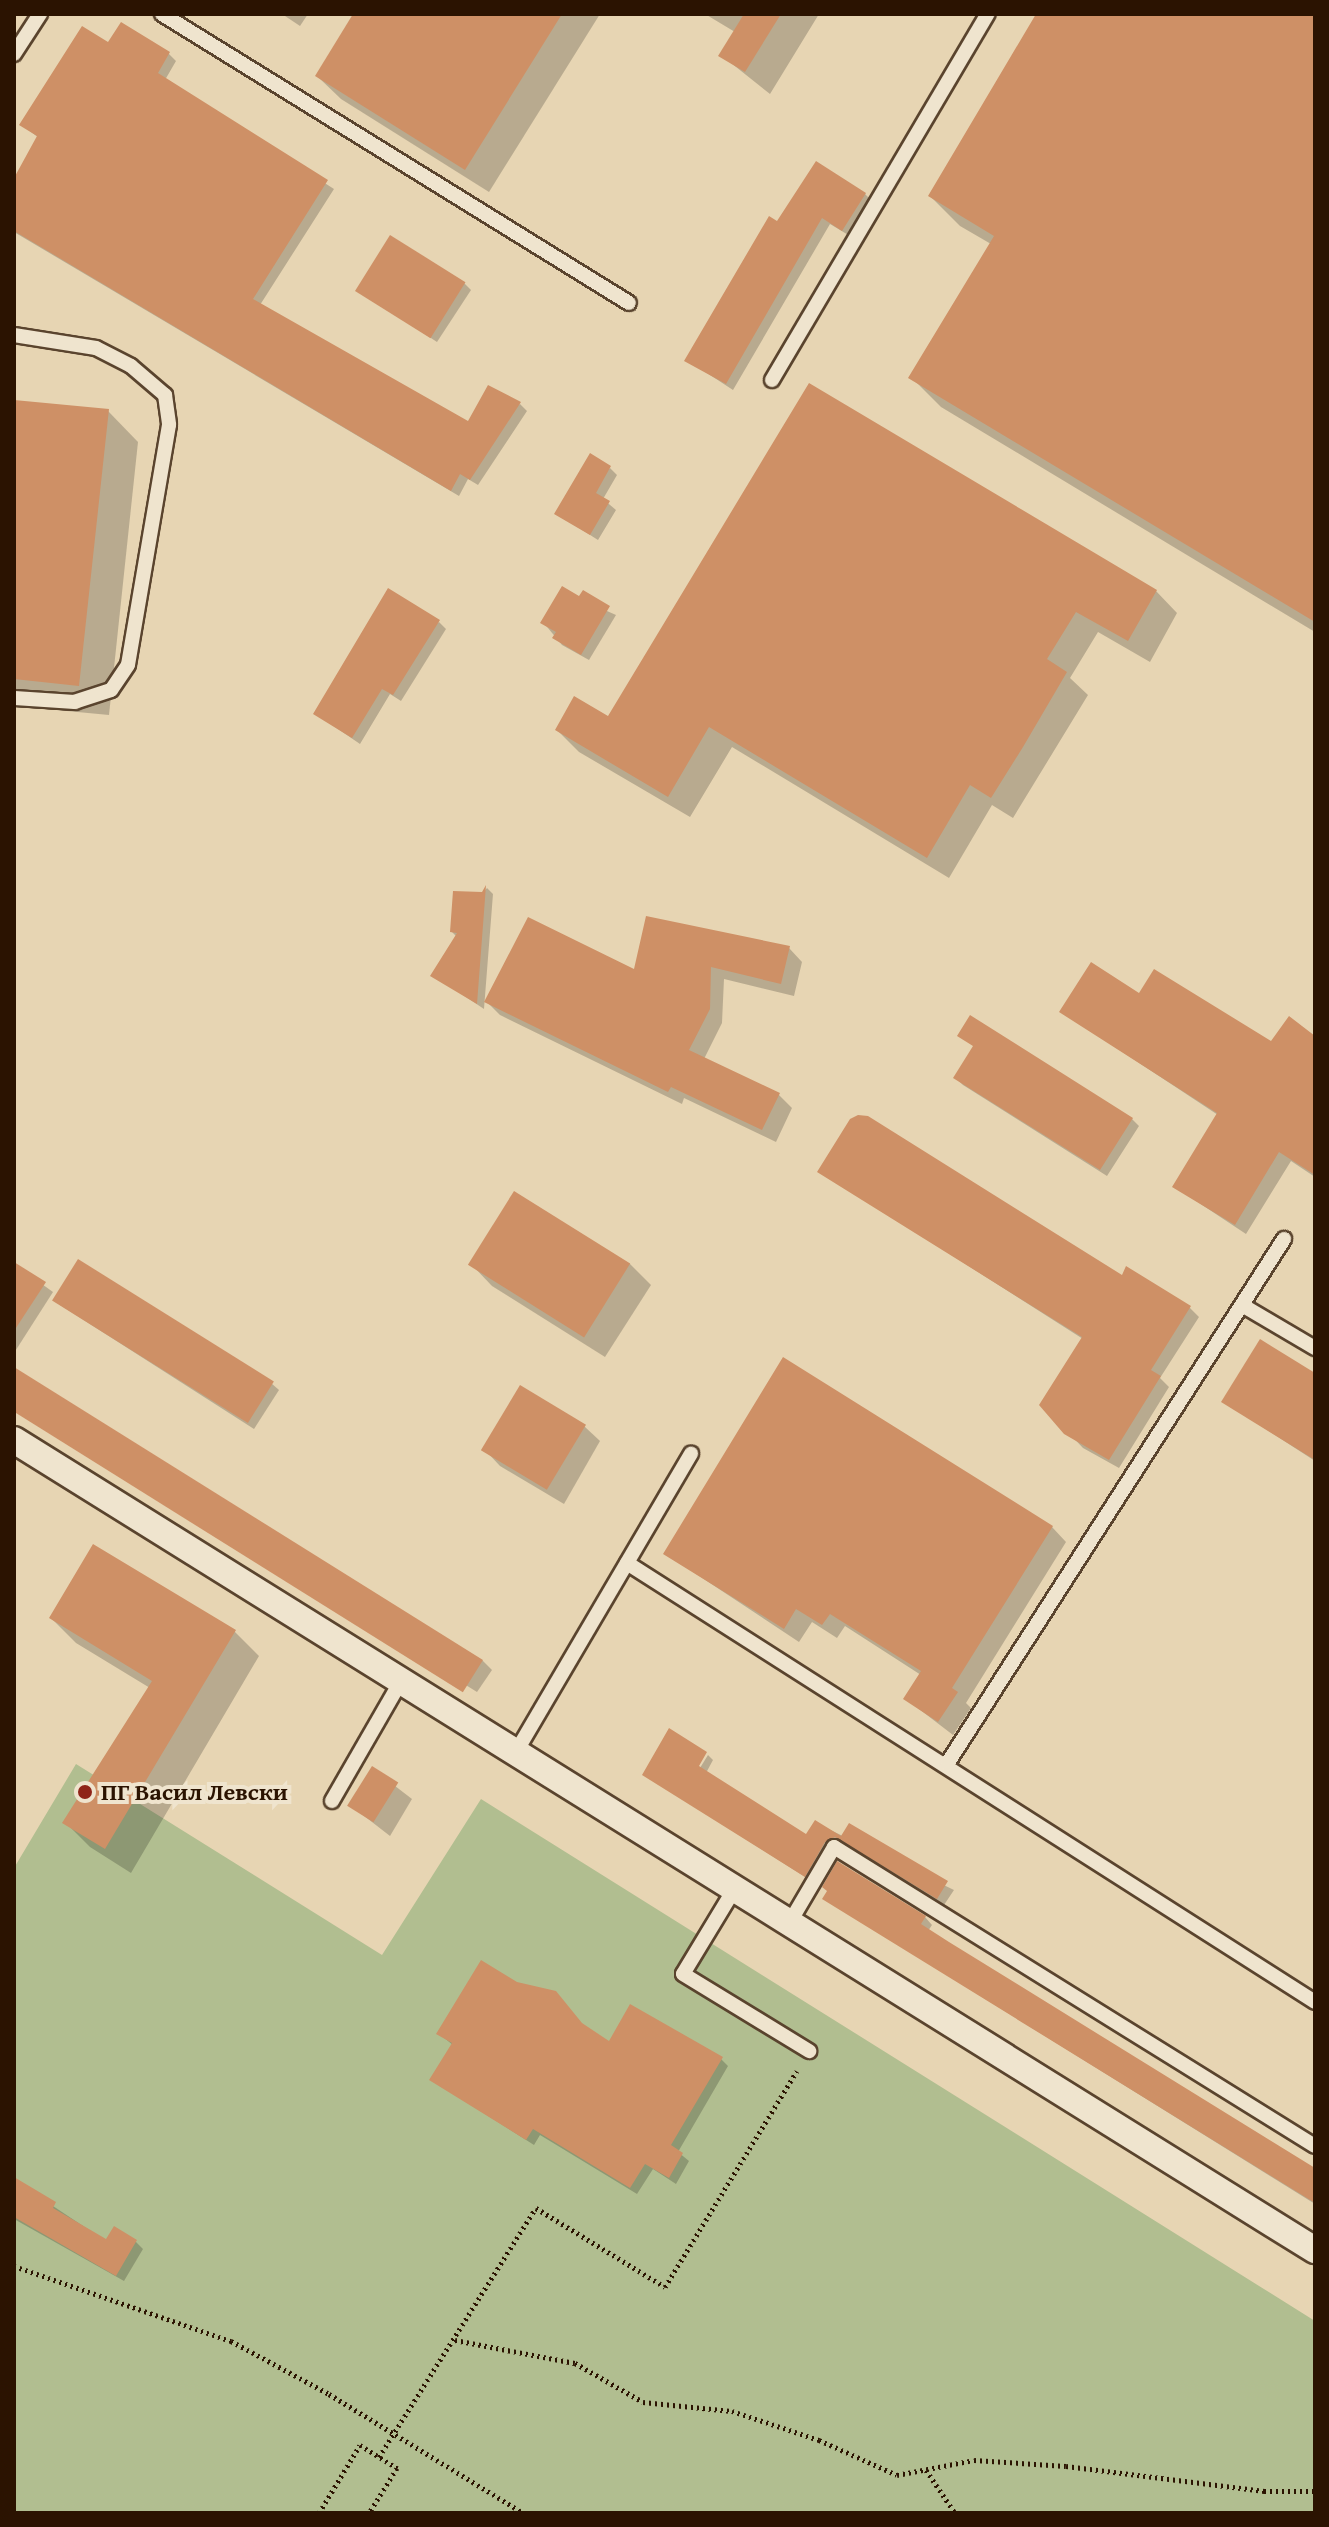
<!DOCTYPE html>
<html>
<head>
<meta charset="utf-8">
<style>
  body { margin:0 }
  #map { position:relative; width:1329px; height:2527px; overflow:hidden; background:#e7d5b3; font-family:"Gentium Book Plus",serif }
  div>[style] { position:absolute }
  .green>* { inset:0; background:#b1be90 }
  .shadow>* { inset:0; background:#0003 }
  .building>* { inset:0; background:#ce9066; transform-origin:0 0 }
  .path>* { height:5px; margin-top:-2.5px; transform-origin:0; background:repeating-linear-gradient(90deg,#2b1301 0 2px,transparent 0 6px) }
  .roads { filter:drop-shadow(2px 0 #5a442e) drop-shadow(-2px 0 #5a442e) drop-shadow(0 2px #5a442e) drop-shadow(0 -2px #5a442e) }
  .lane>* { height:14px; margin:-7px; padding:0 7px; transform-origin:7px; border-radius:7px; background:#efe4ce }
  .street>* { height:26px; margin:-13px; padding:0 13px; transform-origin:13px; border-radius:13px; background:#efe4ce }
  .dots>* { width:22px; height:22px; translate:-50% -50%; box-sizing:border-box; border:4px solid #efe4ce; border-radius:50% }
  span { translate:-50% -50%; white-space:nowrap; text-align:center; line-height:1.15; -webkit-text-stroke:8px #efe4ce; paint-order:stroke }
  .poi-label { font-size:24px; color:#2b1301; font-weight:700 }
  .left { translate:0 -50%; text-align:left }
  .frame { position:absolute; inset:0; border:16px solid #2b1301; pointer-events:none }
</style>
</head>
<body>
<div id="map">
  <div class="green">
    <i style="clip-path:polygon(76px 1764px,382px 1955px,481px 1799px,1315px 2321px,1315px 2513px,14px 2513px,14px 1868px)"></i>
  </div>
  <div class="shadow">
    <i style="clip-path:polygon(282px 14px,308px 14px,300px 26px)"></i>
    <i style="clip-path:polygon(356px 14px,600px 14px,489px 192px,341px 99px,317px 76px)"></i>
    <i style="clip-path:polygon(705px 14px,819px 14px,770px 94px,721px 55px,735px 32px)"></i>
    <i style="clip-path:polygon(1039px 14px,1315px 14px,1315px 632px,941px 407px,911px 377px,991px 244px,960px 226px,930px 196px)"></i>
    <i style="clip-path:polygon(109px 45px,169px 54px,176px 61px,165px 80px,334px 189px,260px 305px,469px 423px,520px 404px,527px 411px,478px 485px,468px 479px,459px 496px,14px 232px,14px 182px,39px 138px,22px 125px)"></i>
    <i style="clip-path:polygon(865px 194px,872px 201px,850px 236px,830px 224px,733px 390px,687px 360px,778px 224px)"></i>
    <i style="clip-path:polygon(464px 283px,471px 290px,437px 342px,359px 291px)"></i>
    <i style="clip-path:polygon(14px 402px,108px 411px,138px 442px,109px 715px,14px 706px)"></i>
    <i style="clip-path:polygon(610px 468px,617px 475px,603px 499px,616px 510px,598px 540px,557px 514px)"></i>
    <i style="clip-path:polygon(1156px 591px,1177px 613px,1150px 662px,1098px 632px,1070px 678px,1088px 695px,1013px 818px,992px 805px,949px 878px,732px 747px,690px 817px,579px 752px,557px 730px)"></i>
    <i style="clip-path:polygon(580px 599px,616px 615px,589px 660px,562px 645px,543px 622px)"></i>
    <i style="clip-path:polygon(439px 622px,446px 629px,401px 701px,390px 694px,360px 744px,316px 714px)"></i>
    <i style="clip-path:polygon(487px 888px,493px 894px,484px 1009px,433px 975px,457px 937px,452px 932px)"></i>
    <i style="clip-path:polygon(789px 948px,802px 962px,794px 996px,724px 979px,722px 1023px,704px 1059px,779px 1095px,792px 1108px,776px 1142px,684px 1098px,682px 1104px,500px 1015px,487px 1002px)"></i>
    <i style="clip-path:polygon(1140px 996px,1272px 1044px,1315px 1038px,1315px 1177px,1291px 1161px,1246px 1234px,1175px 1187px,1218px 1115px,1062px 1012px)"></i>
    <i style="clip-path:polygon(960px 1036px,1132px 1119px,1139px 1126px,1107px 1176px,963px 1085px,956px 1078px,975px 1047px)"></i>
    <i style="clip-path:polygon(820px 1171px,1122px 1278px,1127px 1269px,1190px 1308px,1199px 1317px,1160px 1378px,1169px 1387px,1119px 1468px,1083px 1448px,1042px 1405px,1083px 1339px)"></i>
    <i style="clip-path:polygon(14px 1264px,53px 1292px,14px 1353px)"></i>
    <i style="clip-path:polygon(630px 1264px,651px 1285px,605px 1357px,492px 1286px,472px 1265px)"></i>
    <i style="clip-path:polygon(54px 1301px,271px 1383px,279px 1390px,254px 1429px)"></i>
    <i style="clip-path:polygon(14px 1369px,483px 1661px,492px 1670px,477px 1692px,14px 1405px)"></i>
    <i style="clip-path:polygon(1315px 1375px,1315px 1461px,1224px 1402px)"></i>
    <i style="clip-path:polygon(584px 1426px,600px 1441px,564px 1504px,500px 1466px,485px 1450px)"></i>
    <i style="clip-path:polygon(1052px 1527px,1066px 1542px,966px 1703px,971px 1708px,953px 1735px,906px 1699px,921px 1675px,845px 1626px,837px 1638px,812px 1622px,799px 1642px,666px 1554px)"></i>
    <i style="clip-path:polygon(51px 1618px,234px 1631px,259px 1656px,131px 1873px,90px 1847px,65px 1822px,150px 1688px,76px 1643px)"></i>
    <i style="clip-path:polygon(708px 1755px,713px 1760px,706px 1773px,807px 1836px,816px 1823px,954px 1890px,944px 1905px,844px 1843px,832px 1849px,813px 1882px,645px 1775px,695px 1776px)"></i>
    <i style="clip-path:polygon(373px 1769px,412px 1799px,390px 1836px,350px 1805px)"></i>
    <i style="clip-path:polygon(825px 1899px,925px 1917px,932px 1925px,928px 1931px,1315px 2171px,1315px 2204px)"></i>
    <i style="clip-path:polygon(584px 2027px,610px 2044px,721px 2059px,728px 2066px,678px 2152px,689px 2161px,676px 2184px,653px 2169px,637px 2194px,540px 2135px,534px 2145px,432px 2080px,453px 2045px,438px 2033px)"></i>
    <i style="clip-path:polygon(14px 2180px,107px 2242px,114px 2229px,136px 2242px,143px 2249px,124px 2281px,14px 2219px)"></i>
  </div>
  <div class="building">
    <i style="clip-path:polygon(353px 14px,562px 14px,465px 170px,315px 76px)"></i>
    <i style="clip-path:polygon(744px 14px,781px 14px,745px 72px,718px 56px)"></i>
    <i style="clip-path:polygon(1036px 14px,1315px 14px,1315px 622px,908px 378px,994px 236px,928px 196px)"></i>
    <i style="clip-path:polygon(121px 22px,170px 52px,158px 73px,328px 180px,253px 299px,468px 421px,488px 385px,521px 402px,470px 480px,460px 474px,451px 491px,14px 231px,14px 178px,37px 136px,19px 125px,82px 26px,108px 42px)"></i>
    <i style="clip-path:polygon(816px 161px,866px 193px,842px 231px,822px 218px,726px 384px,684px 361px,769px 216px,777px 221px)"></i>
    <i style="left:390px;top:235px;width:89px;height:66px;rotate:32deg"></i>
    <i style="clip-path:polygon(809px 383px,1157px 590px,1128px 641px,1076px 612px,1047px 659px,1067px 672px,1023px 747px,991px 798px,970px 785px,927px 858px,709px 727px,668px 797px,555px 730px,574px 696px,608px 716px)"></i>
    <i style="clip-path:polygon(14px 400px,109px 409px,79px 686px,14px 679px)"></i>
    <i style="clip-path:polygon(590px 453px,611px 466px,596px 493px,610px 501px,590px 535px,554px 514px)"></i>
    <i style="clip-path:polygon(562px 586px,579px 596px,583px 590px,610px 606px,581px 655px,552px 638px,556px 632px,540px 623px)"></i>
    <i style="clip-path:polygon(388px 588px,440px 620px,393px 695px,382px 689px,352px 738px,313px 714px)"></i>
    <i style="clip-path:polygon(486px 885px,484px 912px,477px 1004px,430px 976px,457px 933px,450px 932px,453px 891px,482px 892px)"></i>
    <i style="clip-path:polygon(646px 916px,790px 946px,781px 984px,711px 967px,710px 1009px,689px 1050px,780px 1093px,762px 1130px,671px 1087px,668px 1092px,484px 1002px,528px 917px,634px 969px)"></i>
    <i style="clip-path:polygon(1091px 962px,1139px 993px,1154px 969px,1271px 1041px,1289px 1016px,1315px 1036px,1315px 1175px,1279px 1152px,1235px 1225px,1172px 1187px,1217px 1113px,1059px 1012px)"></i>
    <i style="clip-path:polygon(970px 1015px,1133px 1118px,1100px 1170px,953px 1078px,973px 1046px,957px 1036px)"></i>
    <i style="clip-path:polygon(858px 1115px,868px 1116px,1122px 1275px,1126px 1266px,1191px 1306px,1151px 1370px,1161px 1376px,1109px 1460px,1064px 1434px,1039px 1405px,1082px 1337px,817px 1172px,850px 1119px)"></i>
    <i style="left:514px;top:1191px;width:137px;height:87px;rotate:32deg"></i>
    <i style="left:78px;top:1259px;width:231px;height:49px;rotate:32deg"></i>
    <i style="clip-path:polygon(14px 1262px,46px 1282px,14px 1331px)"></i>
    <i style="clip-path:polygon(1260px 1339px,1315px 1373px,1315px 1460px,1221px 1402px)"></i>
    <i style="clip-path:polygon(783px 1357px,1053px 1526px,952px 1688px,958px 1692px,938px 1722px,903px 1699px,921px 1671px,830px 1614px,822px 1625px,796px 1609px,784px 1629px,663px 1554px)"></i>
    <i style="left:14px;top:1367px;width:553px;height:38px;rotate:32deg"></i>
    <i style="left:520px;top:1385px;width:77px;height:76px;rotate:31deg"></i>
    <i style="clip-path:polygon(93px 1544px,236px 1630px,105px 1849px,62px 1823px,152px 1681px,49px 1618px)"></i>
    <i style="clip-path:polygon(669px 1728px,707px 1752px,699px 1766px,806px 1834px,815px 1820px,841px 1836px,849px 1823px,948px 1881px,937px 1899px,835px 1837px,825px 1842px,805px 1877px,642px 1775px)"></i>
    <i style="left:372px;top:1766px;width:31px;height:47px;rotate:32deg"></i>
    <i style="clip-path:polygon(837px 1861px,926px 1916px,921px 1924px,949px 1942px,1315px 2168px,1315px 2203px,822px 1899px,827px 1891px,822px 1887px)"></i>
    <i style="clip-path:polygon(481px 1960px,517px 1982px,556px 1991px,582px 2023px,609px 2041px,630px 2004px,723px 2057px,671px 2145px,683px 2153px,669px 2178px,645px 2164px,630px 2188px,533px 2129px,526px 2140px,429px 2080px,452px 2043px,436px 2034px)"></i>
    <i style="clip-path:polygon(14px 2177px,56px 2202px,53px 2208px,106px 2239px,114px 2226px,137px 2240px,116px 2276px,14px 2217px)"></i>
  </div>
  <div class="path">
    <i style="left:14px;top:2266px;width:230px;rotate:19.1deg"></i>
    <i style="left:231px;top:2341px;width:111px;rotate:28.4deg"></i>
    <i style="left:329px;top:2394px;width:228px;rotate:31.5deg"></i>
    <i style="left:455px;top:2340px;width:122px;rotate:10.9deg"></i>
    <i style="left:575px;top:2363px;width:78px;rotate:29.8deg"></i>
    <i style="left:643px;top:2402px;width:89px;rotate:5.8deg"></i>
    <i style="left:732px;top:2411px;width:92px;rotate:18.4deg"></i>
    <i style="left:819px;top:2440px;width:85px;rotate:24.2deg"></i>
    <i style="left:897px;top:2475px;width:78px;rotate:-11deg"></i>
    <i style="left:974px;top:2460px;width:92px;rotate:3.7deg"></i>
    <i style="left:1066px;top:2466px;width:200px;rotate:7.2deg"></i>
    <i style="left:1264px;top:2491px;width:51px"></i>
    <i style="left:379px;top:2457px;width:294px;rotate:-57.8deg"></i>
    <i style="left:536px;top:2208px;width:151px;rotate:31.5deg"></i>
    <i style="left:665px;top:2287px;width:253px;rotate:-58.6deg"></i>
    <i style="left:926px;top:2470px;width:52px;rotate:56deg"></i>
    <i style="left:319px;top:2513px;width:79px;rotate:-58.9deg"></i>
    <i style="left:360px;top:2445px;width:44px;rotate:31.9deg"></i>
    <i style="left:397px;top:2468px;width:53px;rotate:121.9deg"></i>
  </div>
  <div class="roads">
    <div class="lane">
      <i style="left:162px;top:14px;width:549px;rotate:31.75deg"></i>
      <i style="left:14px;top:54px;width:48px;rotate:-57deg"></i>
      <i style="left:14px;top:335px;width:83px;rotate:9deg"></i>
      <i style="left:96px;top:348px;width:39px;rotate:27deg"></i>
      <i style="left:131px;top:366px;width:45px;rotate:40.5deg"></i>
      <i style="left:165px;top:395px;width:30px;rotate:82deg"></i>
      <i style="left:169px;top:425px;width:243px;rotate:99.7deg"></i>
      <i style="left:128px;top:665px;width:30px;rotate:124deg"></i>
      <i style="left:111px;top:690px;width:38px;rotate:162deg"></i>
      <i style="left:75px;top:702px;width:61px;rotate:-176.2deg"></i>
      <i style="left:772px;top:380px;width:425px;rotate:-59.5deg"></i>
      <i style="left:1242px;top:1305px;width:85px;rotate:30.5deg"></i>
      <i style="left:627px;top:1563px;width:816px;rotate:32.54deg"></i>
      <i style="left:516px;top:1752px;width:346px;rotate:-59.6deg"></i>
      <i style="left:947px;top:1764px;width:624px;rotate:-57.3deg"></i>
      <i style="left:332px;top:1801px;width:138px;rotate:-60.1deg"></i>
      <i style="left:735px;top:1888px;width:100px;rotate:121.2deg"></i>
      <i style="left:683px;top:1974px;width:148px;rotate:31.4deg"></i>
      <i style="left:790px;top:1922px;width:87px;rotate:-59.6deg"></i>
      <i style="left:834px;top:1847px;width:566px;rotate:31.87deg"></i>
    </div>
    <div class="street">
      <i style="left:14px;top:1440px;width:1533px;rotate:31.91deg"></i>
    </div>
  </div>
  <div class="dots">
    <i style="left:85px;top:1792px;background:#8f2418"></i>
  </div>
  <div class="poi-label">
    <span class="left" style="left:101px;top:1792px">ПГ Васил Левски</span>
  </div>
  <div class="frame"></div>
</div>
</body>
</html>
